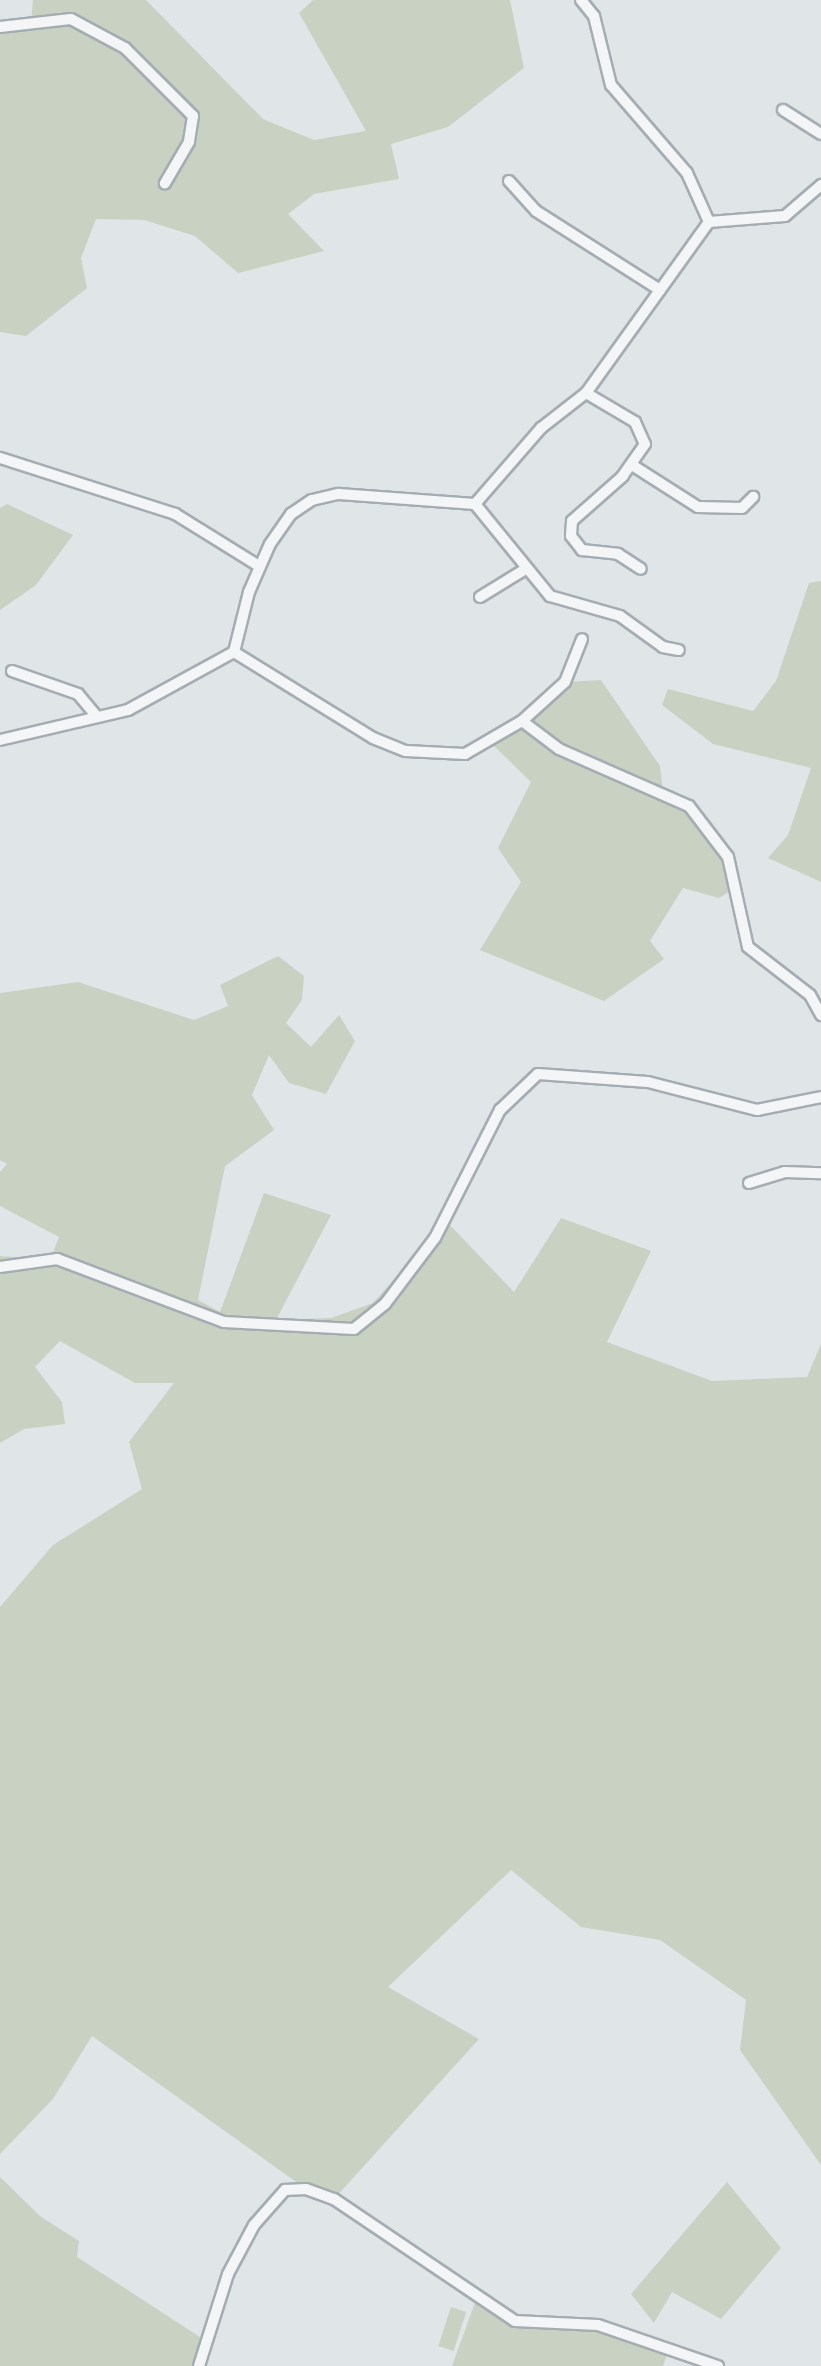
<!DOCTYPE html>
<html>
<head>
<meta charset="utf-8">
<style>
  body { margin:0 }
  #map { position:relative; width:821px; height:2366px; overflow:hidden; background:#e0e5e8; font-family:Overpass,sans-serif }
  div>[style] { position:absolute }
  .green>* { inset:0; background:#c9d2c2; transform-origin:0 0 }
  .roads { filter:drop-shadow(2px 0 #a5adb2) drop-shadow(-2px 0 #a5adb2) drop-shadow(0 2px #a5adb2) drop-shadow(0 -2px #a5adb2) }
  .street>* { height:10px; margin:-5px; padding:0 5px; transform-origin:5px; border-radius:5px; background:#f3f5f7 }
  span { translate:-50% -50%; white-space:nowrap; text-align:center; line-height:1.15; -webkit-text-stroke:8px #f0f4f6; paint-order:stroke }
</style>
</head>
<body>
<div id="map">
  <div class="green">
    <i style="clip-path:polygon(33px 0,146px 0,263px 119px,314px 140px,366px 131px,299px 13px,313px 0,510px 0,524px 68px,448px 127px,391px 144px,399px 179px,314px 194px,288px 214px,324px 251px,238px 273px,195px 236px,144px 220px,96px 219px,81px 258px,87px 288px,26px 336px,0 332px,0 26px,31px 22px)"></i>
    <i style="clip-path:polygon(7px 504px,73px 535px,36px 585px,0 610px,0 508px)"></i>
    <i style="clip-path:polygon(821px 581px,821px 882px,768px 858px,788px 835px,811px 768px,713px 744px,662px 705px,668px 689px,753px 711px,776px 681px,809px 583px)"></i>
    <i style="clip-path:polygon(601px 680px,660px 766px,663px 793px,689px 806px,726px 854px,735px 888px,719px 898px,683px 888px,650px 941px,664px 959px,604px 1001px,480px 950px,521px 882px,498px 848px,531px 782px,489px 741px,565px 682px)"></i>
    <i style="clip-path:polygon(278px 956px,304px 976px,302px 1000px,286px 1023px,311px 1047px,339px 1015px,355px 1041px,326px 1094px,289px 1083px,269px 1055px,252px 1095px,274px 1130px,225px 1166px,198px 1300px,220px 1312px,264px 1193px,331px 1215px,276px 1320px,331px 1318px,373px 1303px,446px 1221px,514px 1292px,561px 1218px,651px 1251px,607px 1342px,712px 1381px,807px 1377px,821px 1344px,821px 2165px,740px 2050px,746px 2000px,660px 1940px,581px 1927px,511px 1870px,388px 1987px,479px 2039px,334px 2199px,306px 2189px,92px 2036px,53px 2099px,0 2154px,0 1607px,53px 1545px,142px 1489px,129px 1442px,174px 1383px,135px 1383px,60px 1341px,35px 1367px,62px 1402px,65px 1424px,24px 1429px,0 1443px,0 1256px,50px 1260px,59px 1237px,0 1206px,0 1172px,7px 1164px,0 1160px,0 993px,78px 982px,194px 1020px,228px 1006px,220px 985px)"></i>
    <i style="clip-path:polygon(0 2177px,40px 2216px,79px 2241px,77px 2257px,203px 2339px,196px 2366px,0 2366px)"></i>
    <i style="clip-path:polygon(727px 2182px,781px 2248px,721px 2319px,672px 2292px,654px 2323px,631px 2294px)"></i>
    <i style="clip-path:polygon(476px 2300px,515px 2321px,598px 2325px,668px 2352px,663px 2366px,452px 2366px)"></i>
    <i style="left:451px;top:2307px;width:16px;height:41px;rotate:18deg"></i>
  </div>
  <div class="roads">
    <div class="street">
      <i style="left:581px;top:0;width:21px;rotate:51deg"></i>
      <i style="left:594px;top:16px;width:71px;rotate:76.2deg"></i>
      <i style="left:611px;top:85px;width:116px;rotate:49.2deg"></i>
      <i style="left:687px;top:173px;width:54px;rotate:65.8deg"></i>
      <i style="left:0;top:27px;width:71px;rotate:-6.4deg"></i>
      <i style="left:71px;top:19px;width:61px;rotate:28.2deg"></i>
      <i style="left:125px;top:48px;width:96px;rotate:45deg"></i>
      <i style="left:193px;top:116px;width:26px;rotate:99deg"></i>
      <i style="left:189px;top:142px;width:48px;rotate:120.3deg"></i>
      <i style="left:783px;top:110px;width:45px;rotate:32.3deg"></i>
      <i style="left:509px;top:181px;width:40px;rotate:48deg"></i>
      <i style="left:536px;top:211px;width:147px;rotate:32.5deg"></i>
      <i style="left:586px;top:393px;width:57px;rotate:30.6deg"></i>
      <i style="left:635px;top:422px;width:24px;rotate:66deg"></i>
      <i style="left:645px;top:444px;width:39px;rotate:125deg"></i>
      <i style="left:623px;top:476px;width:68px;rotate:138.6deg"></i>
      <i style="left:572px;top:521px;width:15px;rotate:94deg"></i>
      <i style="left:571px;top:536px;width:18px;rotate:52deg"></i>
      <i style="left:582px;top:550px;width:36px;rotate:6deg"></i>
      <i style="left:618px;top:554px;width:27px;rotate:33deg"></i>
      <i style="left:0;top:458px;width:184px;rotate:17.7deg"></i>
      <i style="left:175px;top:514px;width:99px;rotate:31.8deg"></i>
      <i style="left:632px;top:465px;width:78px;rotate:32.5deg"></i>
      <i style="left:698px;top:507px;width:44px;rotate:1.3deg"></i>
      <i style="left:742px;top:508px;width:16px;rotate:-45deg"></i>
      <i style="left:475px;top:504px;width:119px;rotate:50.8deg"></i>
      <i style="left:550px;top:596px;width:73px;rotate:15.9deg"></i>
      <i style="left:620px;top:616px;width:53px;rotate:35.8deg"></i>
      <i style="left:663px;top:647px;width:16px;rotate:11deg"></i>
      <i style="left:480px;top:597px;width:52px;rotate:-31.5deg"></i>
      <i style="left:234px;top:652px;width:163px;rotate:31.7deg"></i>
      <i style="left:373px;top:738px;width:35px;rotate:22deg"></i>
      <i style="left:406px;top:751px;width:59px;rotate:2.9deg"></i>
      <i style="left:465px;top:754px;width:66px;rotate:-30.1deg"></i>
      <i style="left:522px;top:721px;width:46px;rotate:37.1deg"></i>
      <i style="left:559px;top:749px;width:142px;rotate:23.7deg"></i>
      <i style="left:689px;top:806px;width:64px;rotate:52.6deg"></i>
      <i style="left:728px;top:857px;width:92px;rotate:77.5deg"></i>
      <i style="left:748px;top:947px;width:78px;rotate:37.7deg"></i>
      <i style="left:810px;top:995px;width:23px;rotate:61deg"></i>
      <i style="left:12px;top:671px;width:70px;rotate:19.2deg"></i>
      <i style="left:78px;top:694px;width:30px;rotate:50deg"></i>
      <i style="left:522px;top:721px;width:58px;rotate:-42.2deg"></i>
      <i style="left:565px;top:682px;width:46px;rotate:-68.4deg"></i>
      <i style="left:0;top:740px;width:131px;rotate:-13.2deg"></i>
      <i style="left:128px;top:710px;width:121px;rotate:-28.7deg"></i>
      <i style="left:234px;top:652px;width:62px;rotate:-76deg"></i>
      <i style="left:249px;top:592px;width:52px;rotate:-66.4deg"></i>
      <i style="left:270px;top:544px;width:37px;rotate:-55deg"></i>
      <i style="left:291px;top:514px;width:25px;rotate:-34deg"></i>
      <i style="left:312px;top:500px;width:28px;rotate:-13deg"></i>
      <i style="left:339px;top:494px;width:136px;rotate:4.2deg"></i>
      <i style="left:475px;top:504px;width:101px;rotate:-49deg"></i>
      <i style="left:541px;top:428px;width:57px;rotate:-37.9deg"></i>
      <i style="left:586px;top:393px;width:211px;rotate:-54.3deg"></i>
      <i style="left:709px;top:222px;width:76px;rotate:-4.5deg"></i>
      <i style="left:785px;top:216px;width:48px;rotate:-40.7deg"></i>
      <i style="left:749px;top:1183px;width:38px;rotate:-17deg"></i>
      <i style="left:785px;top:1172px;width:36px;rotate:2deg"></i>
      <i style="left:0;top:1267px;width:58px;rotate:-8deg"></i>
      <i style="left:57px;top:1259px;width:178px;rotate:20.7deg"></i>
      <i style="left:224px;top:1322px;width:130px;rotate:3.1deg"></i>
      <i style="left:354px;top:1329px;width:40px;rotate:-39deg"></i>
      <i style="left:385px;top:1304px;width:83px;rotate:-52.9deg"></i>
      <i style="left:435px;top:1238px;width:144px;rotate:-63.1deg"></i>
      <i style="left:500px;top:1110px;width:52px;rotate:-43.5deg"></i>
      <i style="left:538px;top:1074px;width:110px;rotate:4.2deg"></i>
      <i style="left:648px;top:1082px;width:113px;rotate:14.4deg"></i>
      <i style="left:757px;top:1110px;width:65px;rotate:-11.5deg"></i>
      <i style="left:199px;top:2366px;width:96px;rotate:-72.5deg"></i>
      <i style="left:228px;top:2274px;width:55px;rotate:-62deg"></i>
      <i style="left:254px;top:2225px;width:47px;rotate:-48.5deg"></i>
      <i style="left:285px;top:2190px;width:21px;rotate:-3deg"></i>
      <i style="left:306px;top:2189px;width:30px;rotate:20deg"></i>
      <i style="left:334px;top:2199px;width:218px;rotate:34deg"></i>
      <i style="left:515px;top:2321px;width:83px;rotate:2.8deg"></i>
      <i style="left:598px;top:2325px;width:127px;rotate:18.9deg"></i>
    </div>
  </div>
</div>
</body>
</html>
